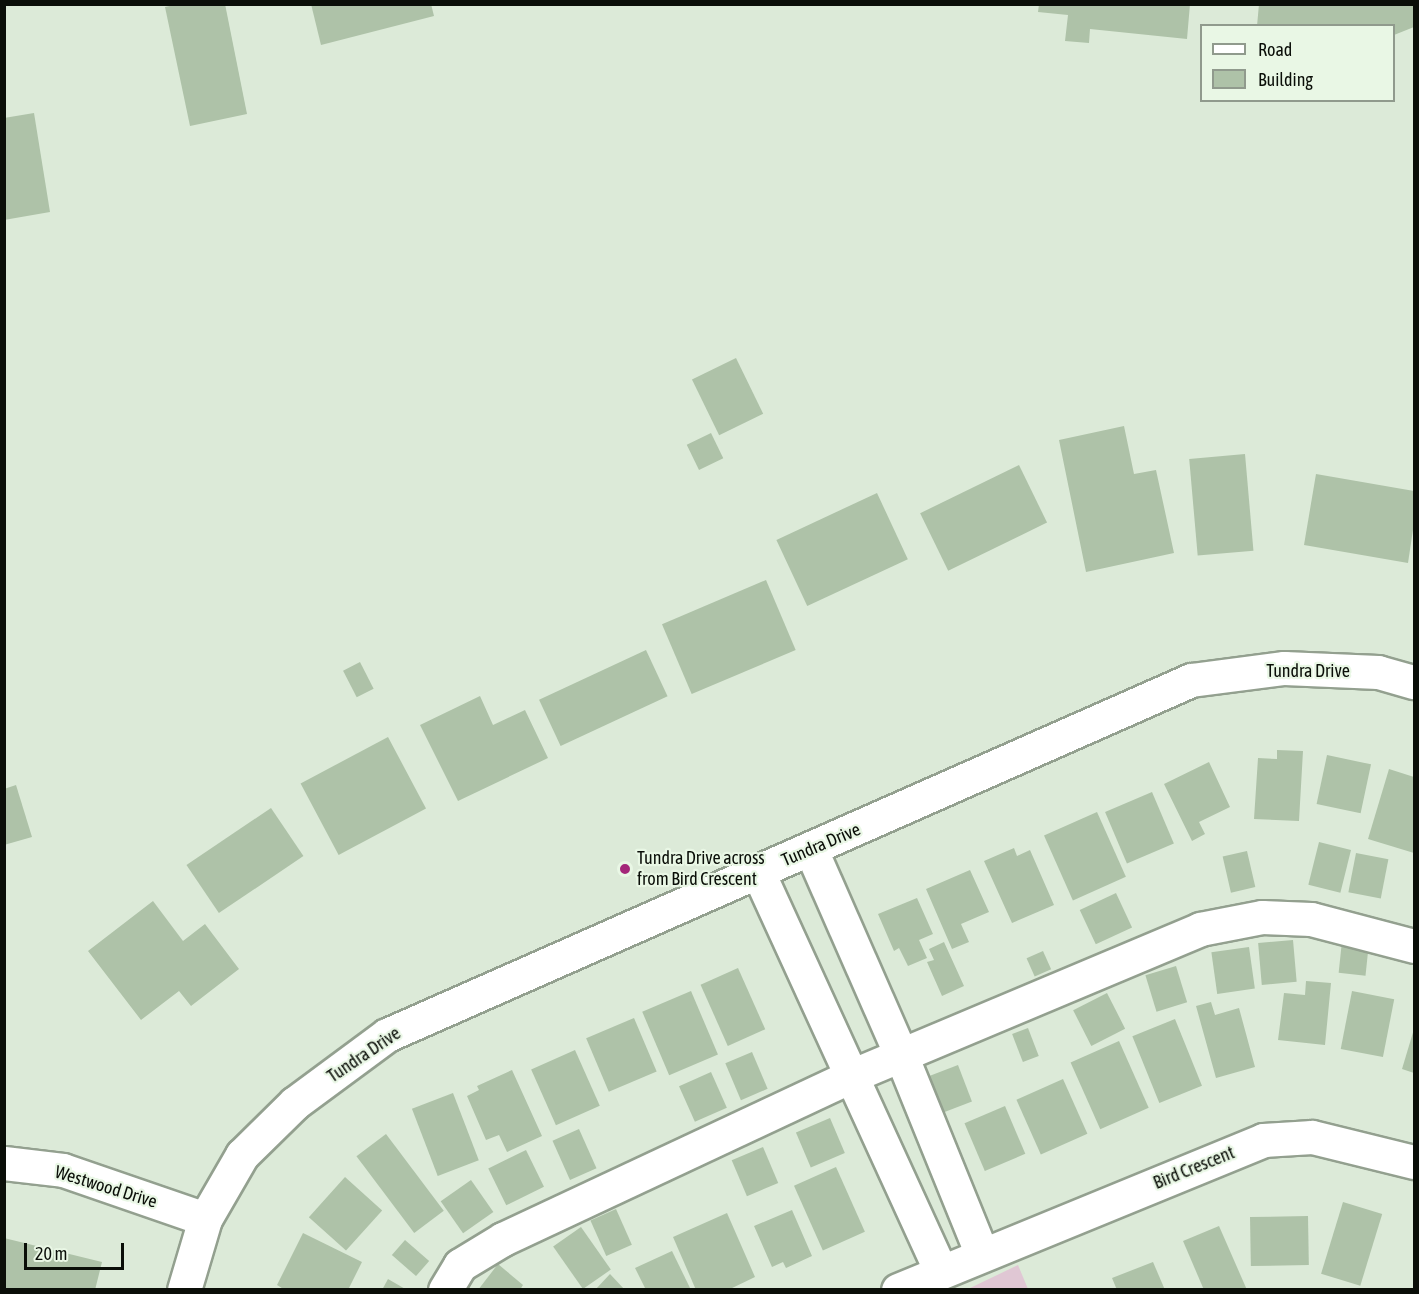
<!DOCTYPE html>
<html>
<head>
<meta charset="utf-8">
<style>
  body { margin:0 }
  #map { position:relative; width:1419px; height:1294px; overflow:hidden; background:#dcead8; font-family:"Asap Condensed",sans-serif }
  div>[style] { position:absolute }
  .green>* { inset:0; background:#e0c7d4 }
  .building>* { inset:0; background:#aec2a8; transform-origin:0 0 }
  .roads { filter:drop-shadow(2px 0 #93a08f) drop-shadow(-2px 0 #93a08f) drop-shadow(0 2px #93a08f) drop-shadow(0 -2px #93a08f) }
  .minor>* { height:33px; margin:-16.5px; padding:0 16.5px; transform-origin:16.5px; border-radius:16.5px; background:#fff }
  .dots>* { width:16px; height:16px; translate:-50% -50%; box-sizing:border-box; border:3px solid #e9f7e5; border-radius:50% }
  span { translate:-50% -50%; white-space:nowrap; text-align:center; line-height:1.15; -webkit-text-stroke:4.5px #e9f7e5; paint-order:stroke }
  .street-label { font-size:18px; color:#0a0e08 }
  .poi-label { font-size:18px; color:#0a0e08 }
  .left { translate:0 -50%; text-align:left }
  .frame { position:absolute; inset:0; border:6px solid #0a0e08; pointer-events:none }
  .legend { position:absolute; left:1200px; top:24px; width:195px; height:78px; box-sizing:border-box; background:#e9f7e5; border:2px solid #909a8d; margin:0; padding:8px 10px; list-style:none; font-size:18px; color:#0a0e08 }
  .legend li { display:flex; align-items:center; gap:12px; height:30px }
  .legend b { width:30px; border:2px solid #909a8d }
  .scale { position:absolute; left:24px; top:1243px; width:100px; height:27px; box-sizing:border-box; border:3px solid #0a0e08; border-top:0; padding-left:8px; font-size:18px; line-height:21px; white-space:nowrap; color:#0a0e08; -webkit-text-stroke:4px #e9f7e5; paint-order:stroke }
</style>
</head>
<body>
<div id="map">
  <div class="green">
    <i style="clip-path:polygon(1018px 1265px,1028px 1289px,968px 1289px)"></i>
  </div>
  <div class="building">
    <i style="clip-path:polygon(179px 4px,225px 4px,247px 114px,190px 126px,165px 7px)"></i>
    <i style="clip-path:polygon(311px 4px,431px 4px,434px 16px,321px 45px)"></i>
    <i style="clip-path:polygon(1039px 4px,1190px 4px,1187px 39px,1090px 29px,1089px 43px,1065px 41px,1068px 15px,1038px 12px)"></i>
    <i style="clip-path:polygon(1259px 4px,1414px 4px,1414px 27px,1394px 35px,1394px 26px,1257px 26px)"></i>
    <i style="clip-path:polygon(34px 113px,50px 212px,4px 220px,4px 118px)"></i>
    <i style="left:736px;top:358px;width:62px;height:49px;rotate:64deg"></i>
    <i style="clip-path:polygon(1124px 426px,1134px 474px,1156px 470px,1174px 553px,1086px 572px,1059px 440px)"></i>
    <i style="left:711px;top:433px;width:28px;height:27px;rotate:64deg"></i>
    <i style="left:1245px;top:454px;width:97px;height:56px;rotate:85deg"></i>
    <i style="left:1019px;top:465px;width:64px;height:110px;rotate:64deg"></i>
    <i style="clip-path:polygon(1316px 474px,1414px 491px,1414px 523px,1408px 563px,1304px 545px)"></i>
    <i style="left:877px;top:493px;width:73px;height:111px;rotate:65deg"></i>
    <i style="left:766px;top:580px;width:76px;height:113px;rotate:67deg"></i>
    <i style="left:646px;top:650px;width:51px;height:118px;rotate:65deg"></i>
    <i style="left:360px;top:662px;width:30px;height:19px;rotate:63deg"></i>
    <i style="clip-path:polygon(480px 696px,493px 725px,525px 710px,548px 758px,458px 801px,420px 725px)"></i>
    <i style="left:388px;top:737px;width:81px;height:99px;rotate:62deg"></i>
    <i style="clip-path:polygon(1277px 750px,1303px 751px,1299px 821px,1254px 819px,1258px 758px,1277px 759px)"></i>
    <i style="left:1327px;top:755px;width:45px;height:50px;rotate:12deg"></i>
    <i style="clip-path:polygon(1209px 762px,1230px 807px,1199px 822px,1205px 834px,1192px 841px,1164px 784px)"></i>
    <i style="clip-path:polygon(1389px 769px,1414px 777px,1414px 853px,1368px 839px)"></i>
    <i style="clip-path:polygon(16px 785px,32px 837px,4px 845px,4px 789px)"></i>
    <i style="left:1152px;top:792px;width:56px;height:51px;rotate:67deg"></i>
    <i style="left:271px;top:808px;width:58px;height:102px;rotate:56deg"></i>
    <i style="left:1097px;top:812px;width:71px;height:58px;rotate:66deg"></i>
    <i style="left:1319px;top:842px;width:33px;height:44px;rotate:14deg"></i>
    <i style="clip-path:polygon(1014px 848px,1017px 856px,1030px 850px,1054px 905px,1012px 923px,984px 861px)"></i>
    <i style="left:1247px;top:851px;width:37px;height:25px;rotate:77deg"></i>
    <i style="left:1356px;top:853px;width:33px;height:40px;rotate:11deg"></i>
    <i style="clip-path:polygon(970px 870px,989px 912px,961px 924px,969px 942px,952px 949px,926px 889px)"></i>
    <i style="left:1116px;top:893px;width:38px;height:40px;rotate:65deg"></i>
    <i style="clip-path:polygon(917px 898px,933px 934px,919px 940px,927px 958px,908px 966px,899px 948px,894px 951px,878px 914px)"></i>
    <i style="clip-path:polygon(153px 901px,183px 941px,205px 924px,239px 969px,191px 1006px,179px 991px,141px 1020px,88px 951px)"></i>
    <i style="left:1293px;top:940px;width:42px;height:35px;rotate:85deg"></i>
    <i style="left:1342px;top:941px;width:27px;height:32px;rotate:6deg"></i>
    <i style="clip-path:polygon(944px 942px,964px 986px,942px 996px,927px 962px,934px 960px,929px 949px)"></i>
    <i style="left:1249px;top:947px;width:42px;height:38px;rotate:82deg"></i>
    <i style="left:1043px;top:951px;width:20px;height:18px;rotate:66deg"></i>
    <i style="left:1176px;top:966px;width:38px;height:32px;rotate:73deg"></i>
    <i style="left:738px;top:968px;width:67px;height:41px;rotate:66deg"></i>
    <i style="clip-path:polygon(1306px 981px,1331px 983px,1325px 1045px,1278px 1040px,1284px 993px,1305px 995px)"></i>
    <i style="left:691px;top:991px;width:69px;height:53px;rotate:67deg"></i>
    <i style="left:1352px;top:991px;width:43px;height:59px;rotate:11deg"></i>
    <i style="left:1107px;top:993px;width:40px;height:38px;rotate:63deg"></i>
    <i style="clip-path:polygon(1211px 1002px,1215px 1015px,1239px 1008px,1255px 1067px,1216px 1078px,1196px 1006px)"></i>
    <i style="left:634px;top:1018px;width:58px;height:52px;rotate:67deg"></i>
    <i style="left:1175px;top:1019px;width:72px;height:46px;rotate:68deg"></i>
    <i style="left:1028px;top:1028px;width:30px;height:17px;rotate:69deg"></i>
    <i style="clip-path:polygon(1414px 1029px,1414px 1073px,1402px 1069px)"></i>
    <i style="left:1119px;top:1041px;width:73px;height:53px;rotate:66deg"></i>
    <i style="left:575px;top:1050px;width:61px;height:48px;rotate:66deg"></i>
    <i style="left:752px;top:1052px;width:40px;height:29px;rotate:67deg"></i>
    <i style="left:958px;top:1065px;width:39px;height:37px;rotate:69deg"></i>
    <i style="clip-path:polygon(512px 1070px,542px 1136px,507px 1152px,499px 1135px,486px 1140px,467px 1096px,479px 1090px,477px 1086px)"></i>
    <i style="left:711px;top:1072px;width:39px;height:35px;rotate:66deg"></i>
    <i style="left:1063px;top:1079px;width:60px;height:51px;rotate:66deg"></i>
    <i style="left:453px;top:1093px;width:72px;height:44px;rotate:69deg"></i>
    <i style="left:1005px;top:1106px;width:52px;height:44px;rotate:67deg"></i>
    <i style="left:830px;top:1118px;width:38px;height:37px;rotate:67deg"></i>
    <i style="left:579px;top:1129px;width:43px;height:29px;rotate:66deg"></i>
    <i style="left:386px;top:1134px;width:96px;height:37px;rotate:53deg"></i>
    <i style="left:763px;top:1147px;width:39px;height:34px;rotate:67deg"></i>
    <i style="left:526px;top:1150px;width:41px;height:42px;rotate:64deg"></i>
    <i style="left:836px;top:1167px;width:71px;height:46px;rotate:66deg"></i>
    <i style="left:345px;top:1177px;width:50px;height:54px;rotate:42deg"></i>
    <i style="left:471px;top:1180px;width:39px;height:37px;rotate:55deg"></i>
    <i style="left:1343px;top:1202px;width:41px;height:75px;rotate:17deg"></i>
    <i style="left:616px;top:1209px;width:39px;height:28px;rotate:66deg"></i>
    <i style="clip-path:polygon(792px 1210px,812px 1256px,786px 1268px,783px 1262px,772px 1267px,754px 1226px)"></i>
    <i style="clip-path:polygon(727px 1213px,755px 1277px,728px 1290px,696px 1290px,673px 1237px)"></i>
    <i style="left:1308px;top:1216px;width:49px;height:58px;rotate:89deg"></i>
    <i style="clip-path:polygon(1219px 1226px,1247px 1290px,1204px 1290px,1183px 1241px)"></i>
    <i style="left:581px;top:1227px;width:52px;height:34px;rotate:55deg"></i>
    <i style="clip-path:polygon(303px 1233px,362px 1262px,348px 1290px,285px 1290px,277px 1285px)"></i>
    <i style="clip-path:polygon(4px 1238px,102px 1262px,95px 1290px,4px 1290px)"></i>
    <i style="left:405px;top:1240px;width:32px;height:20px;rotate:41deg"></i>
    <i style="clip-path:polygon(672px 1251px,691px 1290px,646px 1290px,635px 1268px)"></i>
    <i style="clip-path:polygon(1153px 1262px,1165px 1290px,1117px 1290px,1112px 1278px)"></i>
    <i style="clip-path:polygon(498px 1264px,523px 1285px,520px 1290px,478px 1290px)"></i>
    <i style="clip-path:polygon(610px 1274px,625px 1290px,595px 1290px)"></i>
    <i style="clip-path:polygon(388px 1279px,407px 1290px,382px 1290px)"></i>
  </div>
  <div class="roads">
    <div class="minor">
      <i style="left:811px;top:850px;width:224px;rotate:66.3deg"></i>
      <i style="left:901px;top:1055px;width:215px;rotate:67.9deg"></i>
      <i style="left:758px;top:872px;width:438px;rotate:65.4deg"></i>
      <i style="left:4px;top:1163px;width:59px;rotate:6.8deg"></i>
      <i style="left:63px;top:1170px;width:150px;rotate:19deg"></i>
      <i style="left:184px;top:1290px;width:74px;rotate:-73.5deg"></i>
      <i style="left:205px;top:1219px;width:74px;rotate:-60deg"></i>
      <i style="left:242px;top:1155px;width:74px;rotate:-44.5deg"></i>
      <i style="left:295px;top:1103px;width:114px;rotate:-36.5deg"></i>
      <i style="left:387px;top:1035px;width:879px;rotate:-23.82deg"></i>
      <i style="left:1191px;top:680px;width:94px;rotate:-7.4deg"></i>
      <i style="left:1284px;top:668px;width:94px;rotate:2.4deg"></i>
      <i style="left:1378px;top:672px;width:37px;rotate:16deg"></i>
      <i style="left:445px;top:1290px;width:29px;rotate:-59deg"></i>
      <i style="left:460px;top:1265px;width:50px;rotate:-31.2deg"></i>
      <i style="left:503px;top:1239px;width:384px;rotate:-25.1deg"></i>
      <i style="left:851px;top:1076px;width:379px;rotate:-22.8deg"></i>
      <i style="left:1200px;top:929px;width:63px;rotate:-11deg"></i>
      <i style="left:1262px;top:917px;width:49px;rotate:2.3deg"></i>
      <i style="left:1311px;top:919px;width:106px;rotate:14.7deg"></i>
      <i style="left:898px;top:1290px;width:395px;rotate:-22.3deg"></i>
      <i style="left:1263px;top:1140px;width:49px;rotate:-3.5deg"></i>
      <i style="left:1312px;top:1137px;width:105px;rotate:13.8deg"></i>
    </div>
  </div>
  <div class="dots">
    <i style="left:625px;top:869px;background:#a42679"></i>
  </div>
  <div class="street-label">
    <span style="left:1308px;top:671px">Tundra Drive</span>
    <span style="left:821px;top:845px;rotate:-23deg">Tundra Drive</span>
    <span style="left:364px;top:1055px;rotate:-34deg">Tundra Drive</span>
    <span style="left:1194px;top:1168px;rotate:-22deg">Bird Crescent</span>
    <span style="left:106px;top:1187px;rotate:17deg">Westwood Drive</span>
  </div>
  <div class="poi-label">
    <span class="left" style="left:637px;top:869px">Tundra Drive across<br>from Bird Crescent</span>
  </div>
  <div class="frame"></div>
  <ul class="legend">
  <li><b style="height:8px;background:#fff"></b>Road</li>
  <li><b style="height:16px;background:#aec2a8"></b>Building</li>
  </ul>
  <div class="scale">20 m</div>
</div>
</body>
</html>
